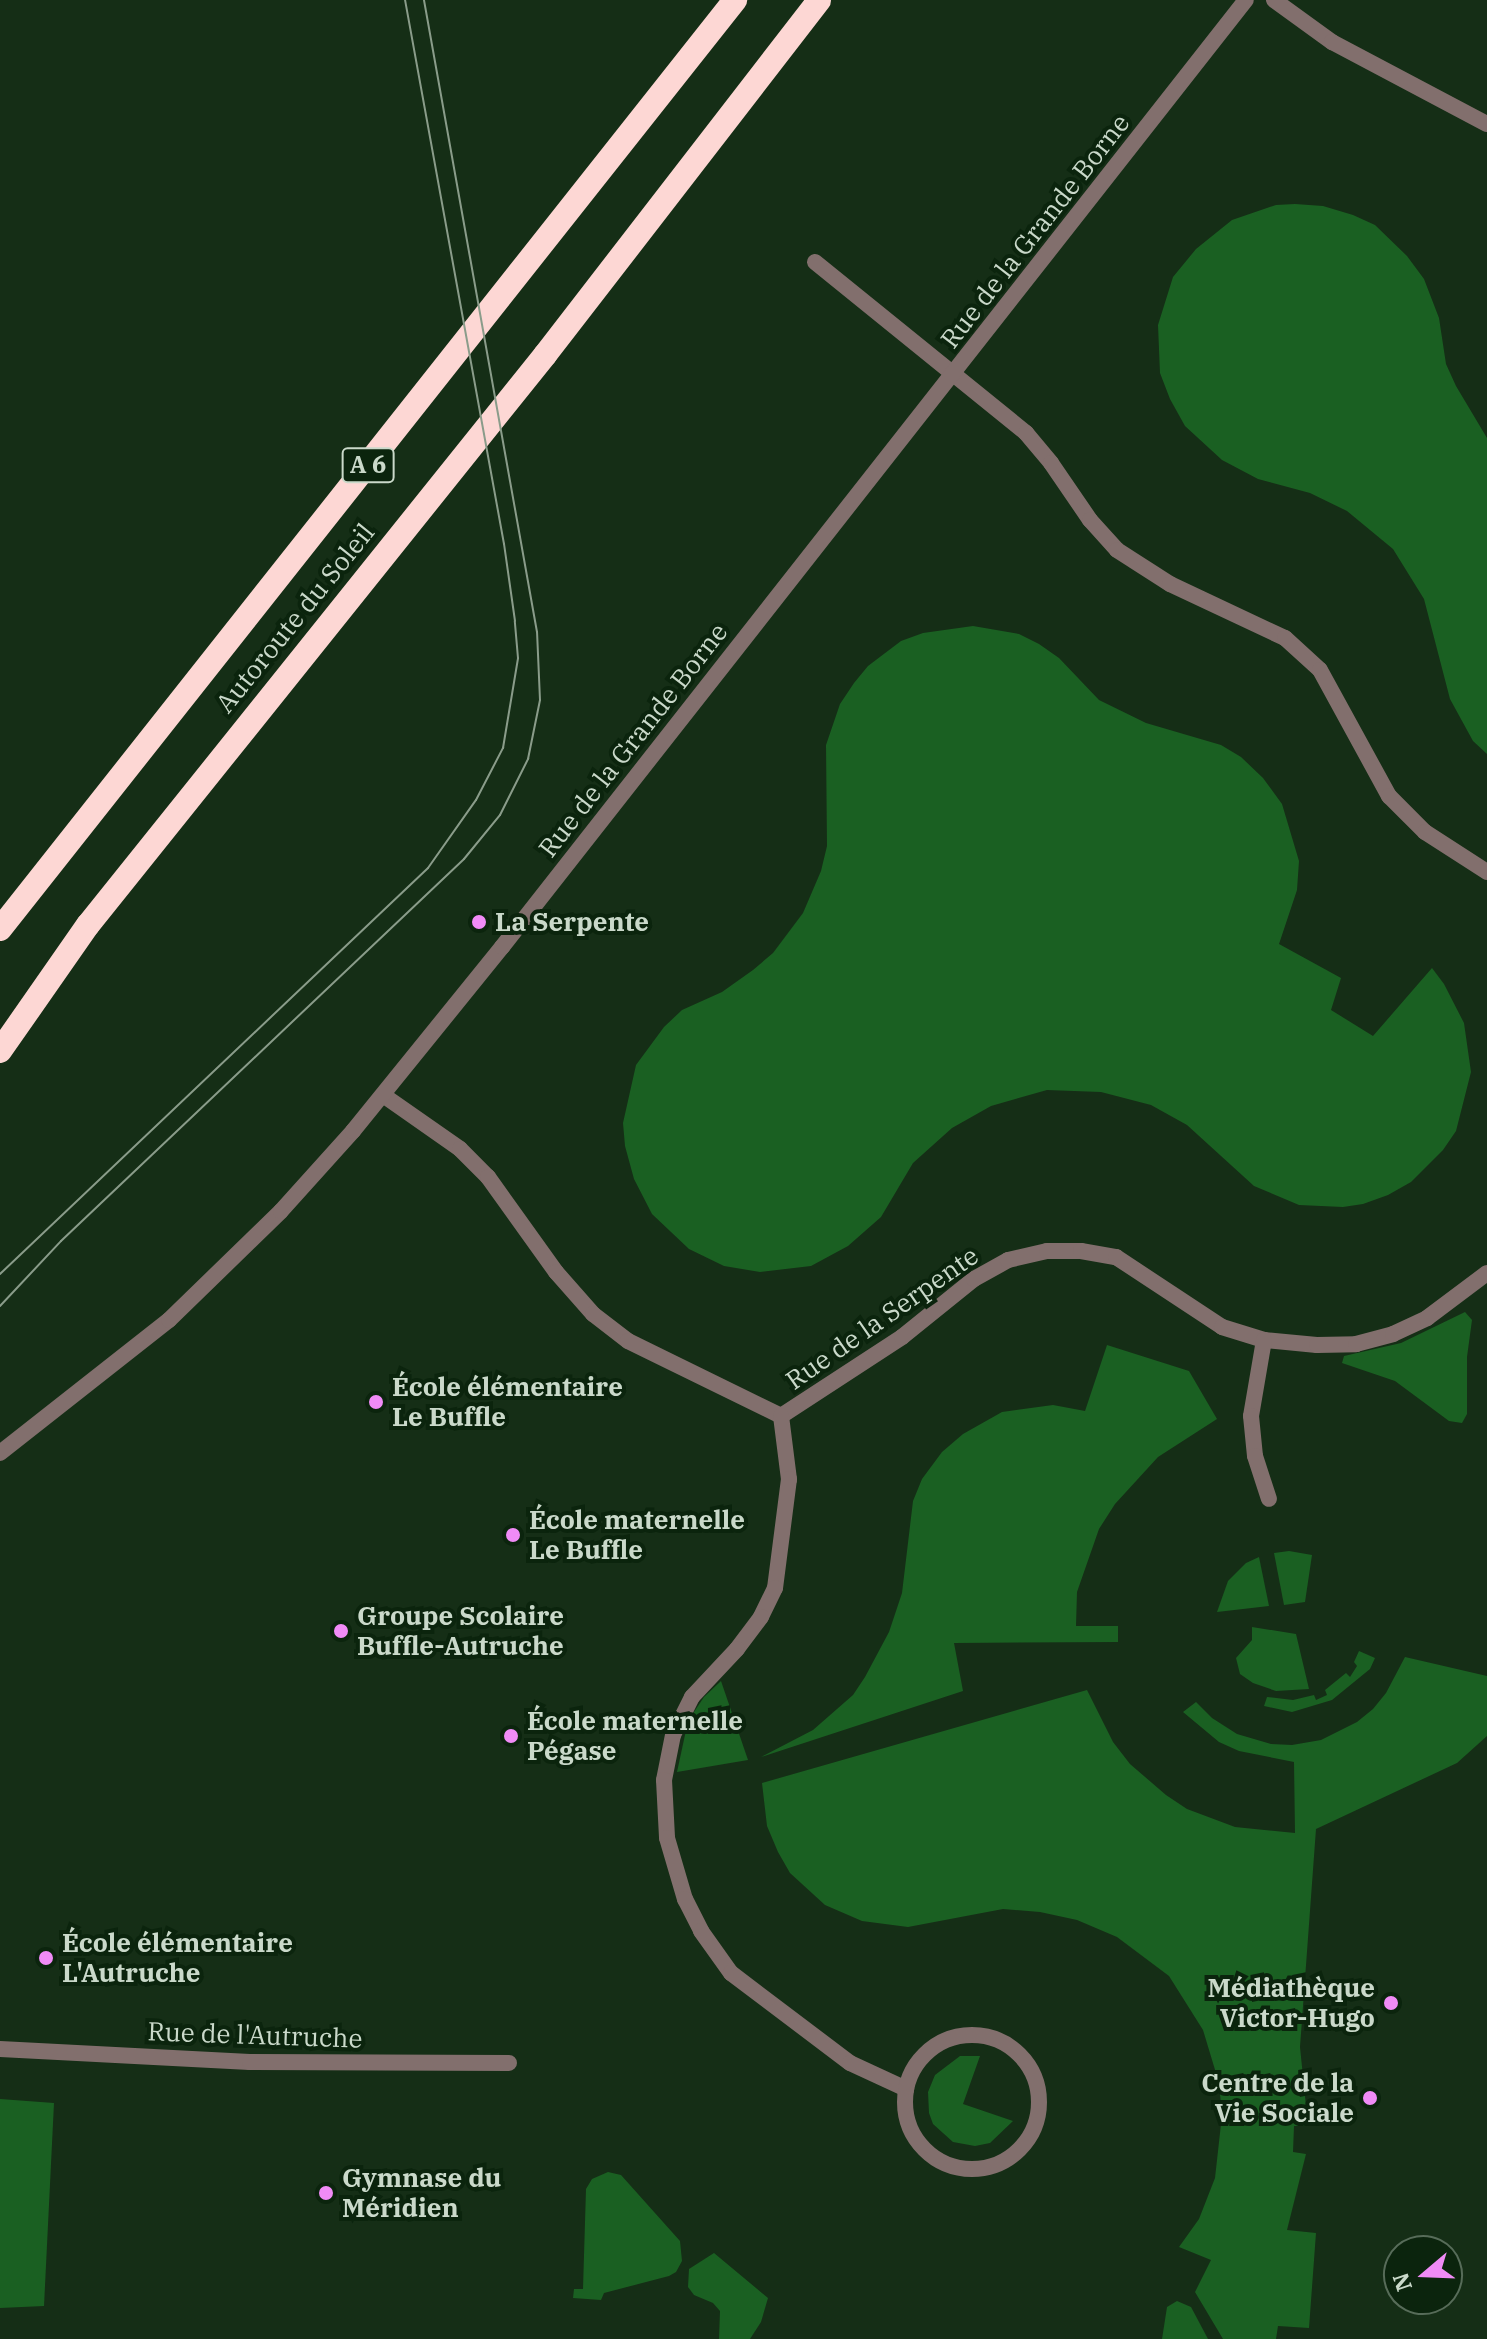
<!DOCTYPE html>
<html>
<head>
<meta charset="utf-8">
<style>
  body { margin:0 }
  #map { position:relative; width:1487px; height:2339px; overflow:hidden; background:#152e16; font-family:"IBM Plex Serif",serif }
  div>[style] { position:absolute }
  .green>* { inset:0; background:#1a6022 }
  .service>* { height:16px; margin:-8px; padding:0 8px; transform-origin:8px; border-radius:8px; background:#826f6d }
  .pedestrian>* { height:16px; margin:-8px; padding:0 8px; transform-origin:8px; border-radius:8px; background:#826f6d }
  .pedestrian>.ring { margin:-8px; padding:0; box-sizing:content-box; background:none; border:16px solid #826f6d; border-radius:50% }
  .minor>* { height:16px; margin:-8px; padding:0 8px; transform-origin:8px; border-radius:8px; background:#826f6d }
  .motorway>* { height:24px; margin:-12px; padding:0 12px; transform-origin:12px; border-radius:12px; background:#fdd7d4 }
  .tram>* { height:2px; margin:-1px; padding:0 1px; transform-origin:1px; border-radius:1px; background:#8a9c8a }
  .dots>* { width:22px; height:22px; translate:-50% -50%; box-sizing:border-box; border:4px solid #0b240d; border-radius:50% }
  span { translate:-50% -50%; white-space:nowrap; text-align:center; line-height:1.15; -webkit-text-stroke:8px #0b240d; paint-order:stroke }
  .shield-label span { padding:2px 6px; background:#0b240d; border:2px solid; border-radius:6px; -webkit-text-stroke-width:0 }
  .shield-label { font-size:24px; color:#cad9ca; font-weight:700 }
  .street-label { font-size:26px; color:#cad9ca }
  .poi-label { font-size:26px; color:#cad9ca; font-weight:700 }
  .left { translate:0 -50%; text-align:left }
  .right { translate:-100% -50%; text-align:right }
  .north { position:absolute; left:1383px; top:2235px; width:80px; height:80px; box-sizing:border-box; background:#0b240d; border:2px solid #576c59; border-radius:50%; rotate:251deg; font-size:22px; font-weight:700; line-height:32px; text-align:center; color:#cad9ca }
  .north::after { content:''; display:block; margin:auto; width:28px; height:36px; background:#f08bf6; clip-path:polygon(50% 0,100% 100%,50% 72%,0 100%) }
</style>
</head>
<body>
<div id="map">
  <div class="green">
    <i style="clip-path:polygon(1295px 204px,1323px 206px,1353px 215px,1375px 225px,1407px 256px,1424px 279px,1439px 318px,1446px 364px,1456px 386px,1487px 438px,1487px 754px,1473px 741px,1450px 699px,1424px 599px,1393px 549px,1347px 511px,1310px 493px,1258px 479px,1222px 460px,1185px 426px,1170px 399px,1160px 373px,1158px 325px,1173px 277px,1196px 249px,1232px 220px,1276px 205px)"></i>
    <i style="clip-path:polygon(973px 626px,1019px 634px,1039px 644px,1059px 658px,1099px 700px,1146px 723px,1221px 745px,1241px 757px,1263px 778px,1282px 804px,1299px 861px,1297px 890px,1279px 944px,1341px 978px,1331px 1010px,1373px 1036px,1432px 968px,1444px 984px,1464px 1023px,1471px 1072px,1456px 1131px,1443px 1150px,1411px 1182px,1388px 1195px,1363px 1204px,1343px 1207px,1299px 1205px,1254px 1186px,1187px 1125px,1151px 1105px,1101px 1092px,1047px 1090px,991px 1106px,952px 1128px,913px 1163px,881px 1217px,848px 1246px,811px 1266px,760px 1272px,724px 1266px,689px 1249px,652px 1214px,634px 1179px,625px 1146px,623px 1123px,636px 1065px,664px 1027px,682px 1010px,722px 992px,753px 970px,773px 953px,803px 913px,821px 871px,827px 846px,826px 745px,840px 704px,854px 683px,868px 666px,901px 641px,923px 633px)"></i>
    <i style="clip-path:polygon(1465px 1312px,1472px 1320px,1467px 1357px,1467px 1414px,1462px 1423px,1449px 1421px,1395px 1381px,1342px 1363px,1344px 1356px,1401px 1343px)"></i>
    <i style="clip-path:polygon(1107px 1345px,1189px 1371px,1217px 1419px,1158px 1457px,1115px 1504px,1099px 1529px,1077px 1592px,1076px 1626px,1118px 1626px,1118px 1642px,954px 1643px,963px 1691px,761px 1757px,813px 1730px,853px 1695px,865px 1677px,889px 1632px,902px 1593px,913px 1501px,922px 1479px,942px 1452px,963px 1434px,1002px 1412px,1053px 1405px,1085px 1411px)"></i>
    <i style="clip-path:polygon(1289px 1551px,1312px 1555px,1305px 1602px,1284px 1605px,1274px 1553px)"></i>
    <i style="clip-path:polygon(1259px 1557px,1269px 1606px,1217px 1612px,1228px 1581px,1246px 1563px)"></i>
    <i style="clip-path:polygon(1252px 1627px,1296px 1634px,1309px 1689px,1276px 1691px,1253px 1683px,1240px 1674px,1236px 1658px,1252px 1640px)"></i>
    <i style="clip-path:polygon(1359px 1651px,1375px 1658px,1370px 1669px,1332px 1700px,1292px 1712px,1264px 1706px,1267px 1697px,1293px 1700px,1314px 1695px,1316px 1700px,1327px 1695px,1325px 1690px,1346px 1673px,1350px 1677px,1357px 1666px,1354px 1662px)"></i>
    <i style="clip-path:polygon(1405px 1657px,1487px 1676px,1487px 1736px,1457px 1763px,1316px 1829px,1300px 2047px,1308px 2126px,1294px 2126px,1293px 2152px,1306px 2154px,1287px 2230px,1316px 2233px,1309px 2328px,1278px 2326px,1276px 2339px,1223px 2339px,1195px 2292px,1211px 2260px,1179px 2247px,1199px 2219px,1215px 2178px,1222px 2115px,1219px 2083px,1203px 2030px,1169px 1976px,1117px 1937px,1077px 1920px,1040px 1912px,1003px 1909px,908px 1927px,862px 1921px,825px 1905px,790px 1873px,778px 1852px,767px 1826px,762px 1783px,1087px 1690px,1113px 1742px,1130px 1764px,1166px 1795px,1187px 1809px,1235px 1827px,1295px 1833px,1294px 1762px,1239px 1751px,1219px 1742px,1183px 1712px,1196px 1702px,1212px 1718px,1237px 1734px,1271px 1744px,1292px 1745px,1321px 1740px,1357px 1722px,1373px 1709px,1386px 1693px)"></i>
    <i style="clip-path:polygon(721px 1681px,748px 1760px,677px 1772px,688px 1721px,704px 1697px)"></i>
    <i style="clip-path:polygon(960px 2056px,980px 2056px,963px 2104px,1013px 2121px,990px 2143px,975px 2146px,953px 2142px,933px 2124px,929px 2113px,928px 2092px,935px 2075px)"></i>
    <i style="clip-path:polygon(0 2099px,54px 2103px,44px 2306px,0 2308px)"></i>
    <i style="clip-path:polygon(608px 2172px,621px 2175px,680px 2241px,682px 2261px,676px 2272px,669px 2276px,604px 2293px,601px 2300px,573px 2298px,574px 2289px,583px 2289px,586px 2189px,592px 2179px)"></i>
    <i style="clip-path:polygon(714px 2253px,768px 2298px,761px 2322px,750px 2339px,719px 2339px,720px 2311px,713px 2303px,694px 2295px,688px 2287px,689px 2269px)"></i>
    <i style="clip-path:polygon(1177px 2301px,1191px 2307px,1208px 2339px,1162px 2339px,1167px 2307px)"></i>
  </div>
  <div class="service">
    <i style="left:1274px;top:0;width:72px;rotate:35.9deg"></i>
    <i style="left:1332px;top:42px;width:175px;rotate:27.9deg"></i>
    <i style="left:815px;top:262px;width:272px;rotate:39deg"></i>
    <i style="left:1026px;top:433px;width:39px;rotate:50deg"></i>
    <i style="left:1051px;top:463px;width:69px;rotate:55.6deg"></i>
    <i style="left:1090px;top:520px;width:40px;rotate:48deg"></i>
    <i style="left:1117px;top:550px;width:63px;rotate:32.7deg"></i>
    <i style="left:1170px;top:584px;width:127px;rotate:25.2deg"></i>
    <i style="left:1285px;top:638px;width:47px;rotate:42.4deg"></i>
    <i style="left:1320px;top:670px;width:144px;rotate:61.3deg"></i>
    <i style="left:1389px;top:796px;width:51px;rotate:45deg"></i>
    <i style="left:1425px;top:832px;width:74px;rotate:32.8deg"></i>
    <i style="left:383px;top:1095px;width:94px;rotate:35deg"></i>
    <i style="left:460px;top:1149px;width:40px;rotate:45deg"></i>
    <i style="left:488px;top:1177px;width:117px;rotate:54.4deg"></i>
    <i style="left:556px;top:1272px;width:56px;rotate:48.6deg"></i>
    <i style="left:593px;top:1314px;width:44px;rotate:37.6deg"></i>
    <i style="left:628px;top:1341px;width:170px;rotate:26.1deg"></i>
    <i style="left:781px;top:1416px;width:145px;rotate:-33.1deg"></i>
    <i style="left:902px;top:1337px;width:92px;rotate:-38.9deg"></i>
    <i style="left:974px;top:1279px;width:39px;rotate:-29deg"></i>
    <i style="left:1008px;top:1260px;width:40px;rotate:-13deg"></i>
    <i style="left:1047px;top:1251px;width:34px"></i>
    <i style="left:1081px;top:1251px;width:36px;rotate:10deg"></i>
    <i style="left:1116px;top:1257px;width:127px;rotate:33.4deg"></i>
    <i style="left:1222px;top:1327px;width:44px;rotate:17.2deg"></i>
    <i style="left:1264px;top:1340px;width:53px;rotate:5.4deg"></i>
    <i style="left:1317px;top:1345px;width:39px;rotate:-1deg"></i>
    <i style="left:1356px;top:1344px;width:38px;rotate:-15deg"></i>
    <i style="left:1393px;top:1334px;width:38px;rotate:-25deg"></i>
    <i style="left:1427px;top:1318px;width:75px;rotate:-36.9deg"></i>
    <i style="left:1264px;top:1340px;width:77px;rotate:99.7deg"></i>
    <i style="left:1251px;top:1416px;width:40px;rotate:84.3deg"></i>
    <i style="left:1255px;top:1456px;width:45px;rotate:72deg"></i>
  </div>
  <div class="pedestrian">
    <i style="left:781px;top:1416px;width:64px;rotate:82.8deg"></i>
    <i style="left:789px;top:1479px;width:110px;rotate:97.3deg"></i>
    <i style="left:775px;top:1588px;width:32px;rotate:116deg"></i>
    <i style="left:761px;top:1617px;width:40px;rotate:127deg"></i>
    <i style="left:737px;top:1649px;width:66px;rotate:133.2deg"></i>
    <i style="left:692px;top:1697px;width:42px;rotate:116.6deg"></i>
    <i style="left:673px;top:1735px;width:46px;rotate:101.3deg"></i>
    <i style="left:664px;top:1780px;width:58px;rotate:87deg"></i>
    <i style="left:667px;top:1838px;width:64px;rotate:73.6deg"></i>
    <i style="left:685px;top:1899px;width:36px;rotate:63deg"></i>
    <i style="left:701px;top:1931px;width:52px;rotate:54.5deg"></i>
    <i style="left:731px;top:1973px;width:149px;rotate:37.1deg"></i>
    <i style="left:850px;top:2063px;width:62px;rotate:24.9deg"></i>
    <i class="ring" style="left:905px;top:2035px;width:118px;height:118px"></i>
  </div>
  <div class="minor">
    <i style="left:0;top:1453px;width:215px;rotate:-38.2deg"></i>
    <i style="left:169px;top:1320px;width:156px;rotate:-44.2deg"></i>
    <i style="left:281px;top:1211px;width:108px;rotate:-48deg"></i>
    <i style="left:353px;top:1131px;width:237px;rotate:-51deg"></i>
    <i style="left:502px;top:947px;width:1204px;rotate:-51.85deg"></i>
    <i style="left:0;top:2049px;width:250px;rotate:3deg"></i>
    <i style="left:250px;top:2062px;width:259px;rotate:0.2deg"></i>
  </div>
  <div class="motorway">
    <i style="left:0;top:929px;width:1185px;rotate:-51.65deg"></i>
    <i style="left:0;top:1051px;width:154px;rotate:-55.1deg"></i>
    <i style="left:88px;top:925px;width:731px;rotate:-51.28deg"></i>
    <i style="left:545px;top:355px;width:448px;rotate:-52.3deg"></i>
  </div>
  <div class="tram">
    <i style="left:0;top:1274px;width:590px;rotate:-43.49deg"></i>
    <i style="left:428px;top:868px;width:83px;rotate:-54.8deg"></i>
    <i style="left:476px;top:800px;width:59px;rotate:-62.6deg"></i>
    <i style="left:503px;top:748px;width:91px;rotate:-80.5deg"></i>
    <i style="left:518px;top:658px;width:37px;rotate:-95deg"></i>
    <i style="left:515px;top:621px;width:78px;rotate:-98.1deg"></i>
    <i style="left:504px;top:544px;width:553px;rotate:-100.31deg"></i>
    <i style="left:0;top:1306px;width:89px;rotate:-46.8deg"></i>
    <i style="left:61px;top:1241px;width:555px;rotate:-43.47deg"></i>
    <i style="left:464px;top:859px;width:57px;rotate:-50.7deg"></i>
    <i style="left:500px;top:815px;width:63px;rotate:-63.4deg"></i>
    <i style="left:528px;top:759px;width:60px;rotate:-78.5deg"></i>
    <i style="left:540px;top:700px;width:68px;rotate:-92.5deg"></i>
    <i style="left:537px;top:632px;width:642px;rotate:-100.14deg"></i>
  </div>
  <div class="dots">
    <i style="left:479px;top:922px;background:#f08bf6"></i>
    <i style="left:376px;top:1402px;background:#f08bf6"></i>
    <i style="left:513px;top:1535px;background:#f08bf6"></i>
    <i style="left:341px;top:1631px;background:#f08bf6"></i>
    <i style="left:511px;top:1736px;background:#f08bf6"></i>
    <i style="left:46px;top:1958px;background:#f08bf6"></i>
    <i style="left:1391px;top:2003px;background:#f08bf6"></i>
    <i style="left:1370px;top:2098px;background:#f08bf6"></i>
    <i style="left:326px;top:2193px;background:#f08bf6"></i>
  </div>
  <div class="shield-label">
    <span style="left:368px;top:465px">A 6</span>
  </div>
  <div class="street-label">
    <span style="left:1035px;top:231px;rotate:-52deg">Rue de la Grande Borne</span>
    <span style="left:295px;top:618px;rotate:-51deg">Autoroute du Soleil</span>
    <span style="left:633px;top:740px;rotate:-52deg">Rue de la Grande Borne</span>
    <span style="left:882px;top:1318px;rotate:-35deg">Rue de la Serpente</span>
    <span style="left:255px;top:2035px;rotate:2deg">Rue de l'Autruche</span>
  </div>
  <div class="poi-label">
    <span class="left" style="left:495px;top:922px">La Serpente</span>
    <span class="left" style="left:392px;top:1402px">École élémentaire<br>Le Buffle</span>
    <span class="left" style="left:529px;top:1535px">École maternelle<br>Le Buffle</span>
    <span class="left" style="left:357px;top:1631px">Groupe Scolaire<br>Buffle-Autruche</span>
    <span class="left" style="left:527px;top:1736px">École maternelle<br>Pégase</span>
    <span class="left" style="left:62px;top:1958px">École élémentaire<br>L'Autruche</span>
    <span class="right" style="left:1375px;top:2003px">Médiathèque<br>Victor-Hugo</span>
    <span class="right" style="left:1354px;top:2098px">Centre de la<br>Vie Sociale</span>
    <span class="left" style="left:342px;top:2193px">Gymnase du<br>Méridien</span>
  </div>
  <div class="north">N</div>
</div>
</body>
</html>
